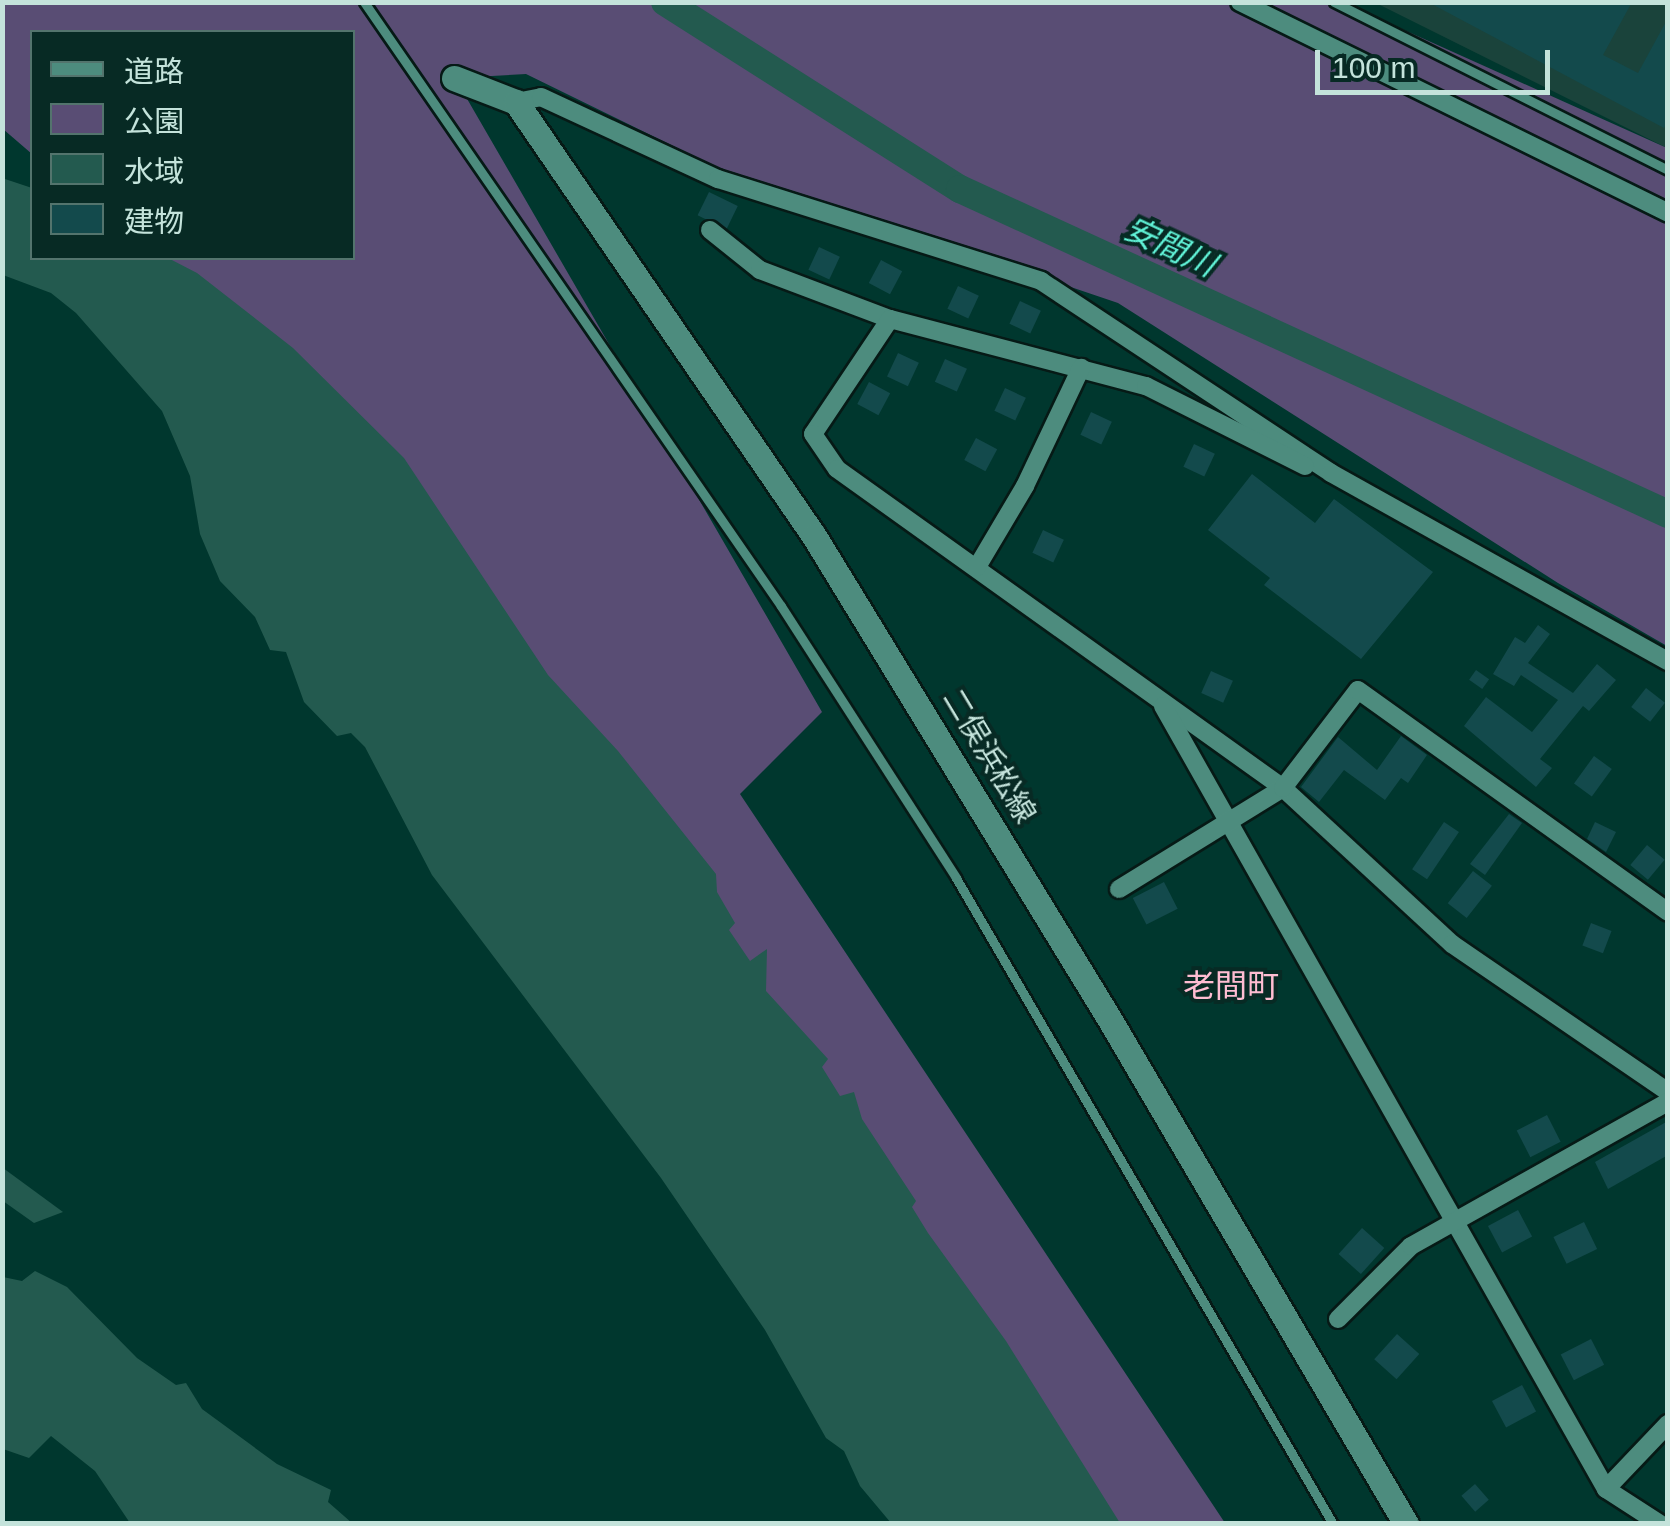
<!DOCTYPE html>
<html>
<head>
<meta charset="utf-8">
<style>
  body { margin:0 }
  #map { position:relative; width:1670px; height:1526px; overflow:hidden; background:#00372e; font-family:Helvetica,"Noto Sans JP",sans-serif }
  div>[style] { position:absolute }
  .built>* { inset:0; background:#1a433b }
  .green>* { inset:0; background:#594d74 }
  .water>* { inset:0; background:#235a4f }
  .river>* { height:28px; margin:-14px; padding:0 14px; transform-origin:14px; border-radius:14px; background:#235a4f }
  .building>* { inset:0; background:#134a4c; transform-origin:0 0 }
  .roads { filter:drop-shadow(2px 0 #061a16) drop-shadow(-2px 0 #061a16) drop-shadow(0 2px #061a16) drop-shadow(0 -2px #061a16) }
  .service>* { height:9px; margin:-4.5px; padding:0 4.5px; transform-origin:4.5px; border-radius:4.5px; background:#4d8c7e }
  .minor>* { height:18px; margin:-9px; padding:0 9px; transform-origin:9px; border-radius:9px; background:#4d8c7e }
  .secondary>* { height:25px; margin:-12.5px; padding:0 12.5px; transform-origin:12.5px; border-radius:12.5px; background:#4d8c7e }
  span { translate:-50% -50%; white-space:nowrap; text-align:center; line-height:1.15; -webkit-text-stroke:8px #072a24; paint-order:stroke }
  .street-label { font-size:30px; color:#c4e3db }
  .water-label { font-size:32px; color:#61f4d8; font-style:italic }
  .neighbourhood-label { font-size:32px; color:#ffbdd2 }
  .frame { position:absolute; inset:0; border:5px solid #c4e3db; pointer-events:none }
  .legend { position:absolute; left:30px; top:30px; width:325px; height:230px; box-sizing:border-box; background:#072a24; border:2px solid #53746d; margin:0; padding:12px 18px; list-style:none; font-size:30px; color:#c4e3db }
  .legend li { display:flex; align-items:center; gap:20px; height:50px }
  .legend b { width:50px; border:2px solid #53746d }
  .scale { position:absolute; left:1315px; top:50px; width:235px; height:45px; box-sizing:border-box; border:5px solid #c4e3db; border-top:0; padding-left:12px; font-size:30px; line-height:35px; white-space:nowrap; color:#c4e3db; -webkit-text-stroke:8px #072a24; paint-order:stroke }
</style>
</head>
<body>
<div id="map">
  <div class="built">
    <i style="clip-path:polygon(1376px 3px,1667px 3px,1667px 148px)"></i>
  </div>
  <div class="green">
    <i style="clip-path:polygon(2px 3px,1344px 3px,1667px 148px,1667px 646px,1558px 583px,1118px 303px,718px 168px,526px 74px,455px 78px,822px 712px,740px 794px,1225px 1523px,1094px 1523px,159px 258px,352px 258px,352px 32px,32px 32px,32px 154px,3px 129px)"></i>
  </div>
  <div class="water">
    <i style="clip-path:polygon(2px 178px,32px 188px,32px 258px,168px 258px,197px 273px,293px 348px,404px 458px,548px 675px,618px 751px,716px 874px,717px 892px,735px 923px,729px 930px,750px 961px,767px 949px,766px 991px,828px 1059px,822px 1067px,840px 1096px,854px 1092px,862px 1119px,916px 1201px,912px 1207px,928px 1233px,1006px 1341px,1120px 1523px,891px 1523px,860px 1486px,844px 1451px,826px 1438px,765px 1330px,661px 1178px,432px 875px,365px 747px,351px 733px,337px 736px,304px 702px,286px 652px,270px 650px,255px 617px,220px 581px,200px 534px,190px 476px,162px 411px,76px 313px,51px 293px,3px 275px)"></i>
    <i style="clip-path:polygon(2px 1168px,3px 1168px,63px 1212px,34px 1223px,3px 1201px)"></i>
    <i style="clip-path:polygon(35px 1271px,67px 1287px,137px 1358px,176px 1385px,186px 1383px,202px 1409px,277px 1464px,331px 1490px,328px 1502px,352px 1523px,130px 1523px,95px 1471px,51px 1436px,29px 1458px,3px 1449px,3px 1277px,22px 1281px)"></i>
  </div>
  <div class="river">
    <i style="left:665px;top:2px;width:349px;rotate:32.4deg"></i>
    <i style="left:960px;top:189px;width:779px;rotate:24.66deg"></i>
  </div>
  <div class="building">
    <i style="clip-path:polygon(1428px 2px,1632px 2px,1603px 55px,1638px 73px,1668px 18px,1668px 121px,1664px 128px)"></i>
    <i style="left:709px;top:192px;width:32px;height:26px;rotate:26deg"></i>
    <i style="left:819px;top:247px;width:23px;height:25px;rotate:25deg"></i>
    <i style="left:881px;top:260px;width:24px;height:26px;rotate:28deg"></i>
    <i style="left:958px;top:286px;width:23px;height:25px;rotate:25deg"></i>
    <i style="left:1020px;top:301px;width:23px;height:25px;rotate:25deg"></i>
    <i style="left:898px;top:353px;width:23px;height:26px;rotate:25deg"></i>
    <i style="left:945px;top:359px;width:24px;height:25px;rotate:24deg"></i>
    <i style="left:869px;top:382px;width:24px;height:25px;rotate:28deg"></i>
    <i style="left:1005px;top:388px;width:23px;height:25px;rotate:25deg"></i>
    <i style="left:1091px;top:412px;width:23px;height:25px;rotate:25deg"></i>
    <i style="left:976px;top:438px;width:24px;height:25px;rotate:28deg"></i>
    <i style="left:1194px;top:444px;width:23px;height:25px;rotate:25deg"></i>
    <i style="clip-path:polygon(1252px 474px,1315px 523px,1334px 499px,1433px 572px,1361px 659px,1264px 585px,1270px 578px,1208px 530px)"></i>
    <i style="left:1043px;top:530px;width:23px;height:25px;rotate:25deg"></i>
    <i style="clip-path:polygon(1538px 625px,1550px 634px,1528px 663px,1573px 693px,1597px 664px,1616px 680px,1589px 711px,1583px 706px,1540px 759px,1552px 768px,1536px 787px,1464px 726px,1486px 697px,1532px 732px,1558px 700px,1521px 675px,1514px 686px,1493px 674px,1515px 637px,1525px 643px)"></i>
    <i style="left:1476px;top:670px;width:16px;height:12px;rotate:35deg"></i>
    <i style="left:1211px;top:671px;width:24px;height:24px;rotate:24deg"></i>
    <i style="left:1646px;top:688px;width:24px;height:24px;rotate:38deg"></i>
    <i style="clip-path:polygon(1401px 736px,1427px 755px,1408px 783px,1401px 778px,1385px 800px,1344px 770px,1319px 802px,1301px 787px,1338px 737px,1377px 770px)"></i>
    <i style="left:1594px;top:756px;width:22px;height:34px;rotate:36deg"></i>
    <i style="clip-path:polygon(1509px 814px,1522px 823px,1485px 875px,1470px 864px)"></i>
    <i style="left:1444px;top:822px;width:18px;height:57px;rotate:34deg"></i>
    <i style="clip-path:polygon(1595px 822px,1616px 832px,1606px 852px,1587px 839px)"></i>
    <i style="left:1647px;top:845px;width:23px;height:26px;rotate:40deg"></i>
    <i style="left:1473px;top:871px;width:24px;height:41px;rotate:38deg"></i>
    <i style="left:1164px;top:882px;width:30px;height:35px;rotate:63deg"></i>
    <i style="left:1591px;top:923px;width:22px;height:24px;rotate:21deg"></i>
    <i style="left:1547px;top:1115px;width:30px;height:34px;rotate:63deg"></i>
    <i style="clip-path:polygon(1668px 1121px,1668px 1155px,1608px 1189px,1595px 1162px)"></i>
    <i style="left:1518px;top:1210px;width:30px;height:34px;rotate:62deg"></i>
    <i style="left:1584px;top:1222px;width:30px;height:34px;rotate:64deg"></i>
    <i style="left:1362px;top:1228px;width:30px;height:35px;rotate:42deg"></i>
    <i style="left:1397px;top:1334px;width:30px;height:34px;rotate:42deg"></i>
    <i style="left:1591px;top:1339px;width:29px;height:34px;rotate:63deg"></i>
    <i style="left:1522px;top:1385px;width:30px;height:34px;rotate:62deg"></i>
    <i style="left:1475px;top:1484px;width:21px;height:18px;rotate:49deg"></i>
  </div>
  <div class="roads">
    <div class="service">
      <i style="left:364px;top:2px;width:734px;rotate:55.38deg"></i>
      <i style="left:781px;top:606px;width:323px;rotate:57.2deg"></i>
      <i style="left:956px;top:878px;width:748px;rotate:59.73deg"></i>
      <i style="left:1334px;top:2px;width:374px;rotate:26.7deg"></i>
    </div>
    <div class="minor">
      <i style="left:1240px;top:2px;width:477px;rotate:26.2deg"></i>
      <i style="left:516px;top:102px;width:25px;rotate:-11deg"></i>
      <i style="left:541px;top:97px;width:195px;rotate:24.9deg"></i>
      <i style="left:718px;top:179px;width:339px;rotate:17.5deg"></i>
      <i style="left:1041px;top:281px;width:348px;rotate:33.5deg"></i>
      <i style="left:1331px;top:473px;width:386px;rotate:29.2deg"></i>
      <i style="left:710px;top:230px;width:64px;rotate:38.7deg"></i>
      <i style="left:760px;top:270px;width:139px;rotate:20.7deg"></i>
      <i style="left:890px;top:319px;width:265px;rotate:14.7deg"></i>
      <i style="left:1146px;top:386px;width:178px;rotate:26.7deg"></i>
      <i style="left:890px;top:319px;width:138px;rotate:123.8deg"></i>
      <i style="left:813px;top:434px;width:42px;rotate:55.6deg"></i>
      <i style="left:837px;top:469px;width:548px;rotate:35.57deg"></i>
      <i style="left:1283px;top:788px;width:230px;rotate:42.7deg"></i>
      <i style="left:1452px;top:944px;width:262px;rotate:34.4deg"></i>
      <i style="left:977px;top:567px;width:94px;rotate:-59.3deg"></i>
      <i style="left:1025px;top:486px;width:131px;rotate:-64.6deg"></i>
      <i style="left:1163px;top:706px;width:900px;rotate:60.5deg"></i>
      <i style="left:1606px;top:1489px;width:64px;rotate:32.9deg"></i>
      <i style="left:1119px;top:889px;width:193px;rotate:-31.6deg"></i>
      <i style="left:1283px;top:788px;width:123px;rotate:-52.6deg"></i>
      <i style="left:1358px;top:690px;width:381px;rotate:35.6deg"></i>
      <i style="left:1338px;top:1319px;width:103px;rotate:-45deg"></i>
      <i style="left:1411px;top:1246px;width:295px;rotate:-29.3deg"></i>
      <i style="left:1606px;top:1489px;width:90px;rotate:-46.4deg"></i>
    </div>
    <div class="secondary">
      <i style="left:454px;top:78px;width:66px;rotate:21.2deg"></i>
      <i style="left:516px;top:102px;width:526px;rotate:55.53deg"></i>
      <i style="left:814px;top:536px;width:567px;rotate:58.55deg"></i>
      <i style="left:1110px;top:1020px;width:584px;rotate:59.57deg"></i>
    </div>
  </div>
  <div class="street-label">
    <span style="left:989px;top:756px;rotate:59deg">二俣浜松線</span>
  </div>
  <div class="water-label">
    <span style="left:1170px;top:247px;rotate:25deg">安間川</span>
  </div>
  <div class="neighbourhood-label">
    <span style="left:1231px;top:986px">老間町</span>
  </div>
  <div class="frame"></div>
  <ul class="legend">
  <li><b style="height:12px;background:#4d8c7e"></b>道路</li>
  <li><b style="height:28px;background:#594d74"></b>公園</li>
  <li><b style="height:28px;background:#235a4f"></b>水域</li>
  <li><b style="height:28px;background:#134a4c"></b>建物</li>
  </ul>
  <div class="scale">100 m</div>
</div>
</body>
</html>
